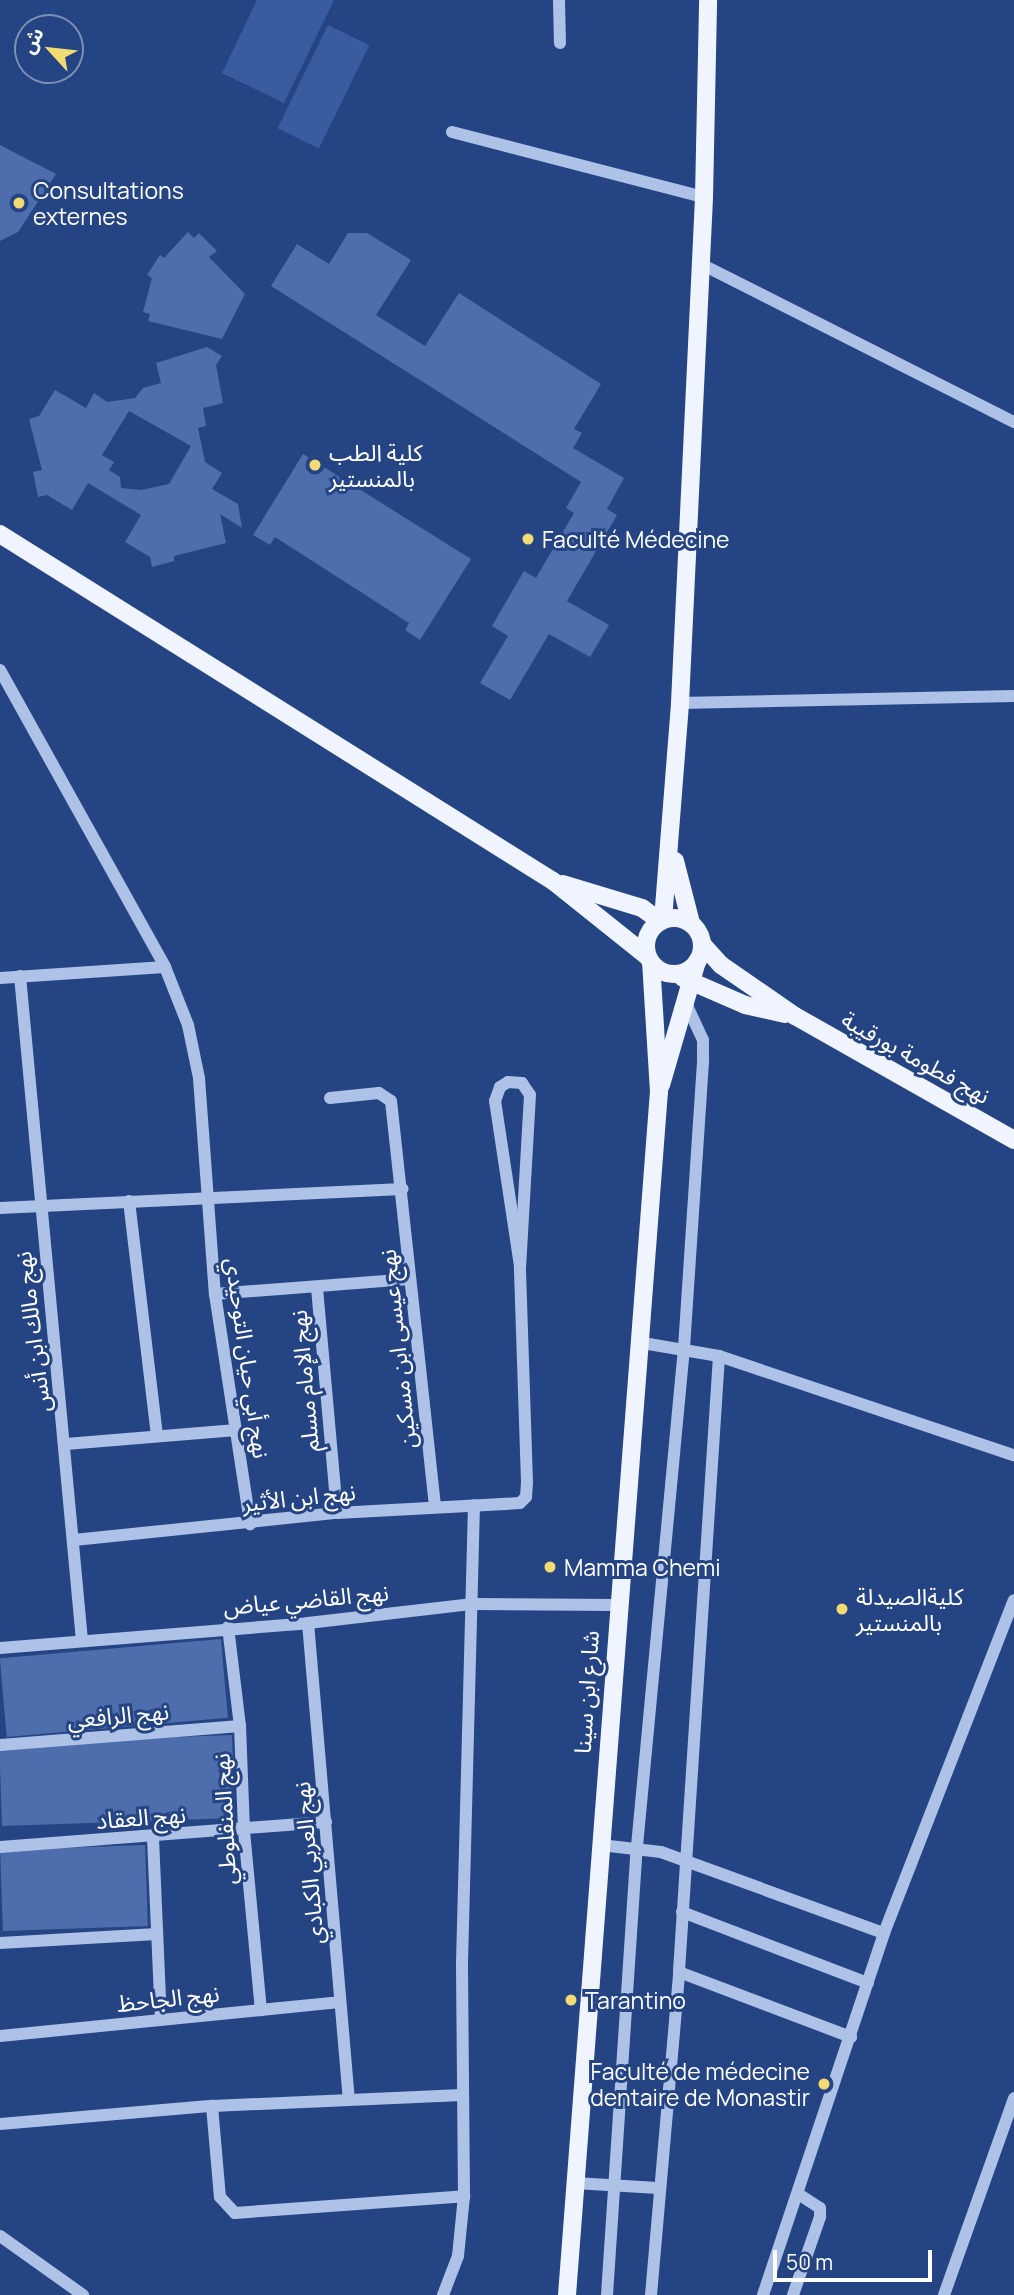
<!DOCTYPE html>
<html>
<head>
<meta charset="utf-8">
<style>
  body { margin:0 }
  #map { position:relative; width:1014px; height:2295px; overflow:hidden; background:#254484; font-family:Manrope,"Noto Sans Arabic",sans-serif }
  div>[style] { position:absolute }
  .green>* { inset:0; background:#395ca1; transform-origin:0 0 }
  .building>* { inset:0; background:#4d6dac; transform-origin:0 0 }
  .minor>* { height:12px; margin:-6px; padding:0 6px; transform-origin:6px; border-radius:6px; background:#aec2e8 }
  .major>* { height:18px; margin:-9px; padding:0 9px; transform-origin:9px; border-radius:9px; background:#f0f4fe }
  .major>.ring { margin:-9px; padding:0; box-sizing:content-box; background:none; border:18px solid #f0f4fe; border-radius:50% }
  .dots>* { width:19px; height:19px; translate:-50% -50%; box-sizing:border-box; border:4px solid #254484; border-radius:50% }
  span { translate:-50% -50%; white-space:nowrap; text-align:center; line-height:1.15; -webkit-text-stroke:6px #254484; paint-order:stroke }
  .poi-label { font-size:23px; color:#fff }
  .left { translate:0 -50%; text-align:left }
  .right { translate:-100% -50%; text-align:right }
  .street-label { font-size:23px; color:#fff }
  .north { position:absolute; left:14px; top:14px; width:70px; height:70px; box-sizing:border-box; background:#254484; border:2px solid #7c8fb5; border-radius:50%; rotate:297deg; font-size:19px; font-weight:700; line-height:28px; text-align:center; color:#fff }
  .north::after { content:''; display:block; margin:auto; width:24px; height:32px; background:#f2db72; clip-path:polygon(50% 0,100% 100%,50% 72%,0 100%) }
  .scale { position:absolute; left:773px; top:2250px; width:159px; height:32px; box-sizing:border-box; border:4px solid #fff; border-top:0; padding-left:9px; font-size:21px; line-height:24px; white-space:nowrap; color:#fff; -webkit-text-stroke:5px #254484; paint-order:stroke }
</style>
</head>
<body>
<div id="map">
  <div class="green">
    <i style="clip-path:polygon(257px 0,334px 0,284px 103px,222px 73px)"></i>
    <i style="left:328px;top:25px;width:46px;height:115px;rotate:26deg"></i>
  </div>
  <div class="building">
    <i style="clip-path:polygon(0 145px,56px 174px,18px 232px,0 241px)"></i>
    <i style="clip-path:polygon(188px 232px,194px 238px,199px 233px,217px 251px,209px 257px,245px 294px,222px 339px,148px 321px,150px 314px,143px 312px,152px 278px,147px 275px,160px 255px,164px 258px)"></i>
    <i style="clip-path:polygon(348px 233px,367px 233px,411px 260px,376px 315px,425px 346px,459px 293px,601px 384px,574px 429px,582px 433px,573px 448px,624px 478px,607px 509px,617px 515px,567px 601px,609px 625px,590px 657px,549px 634px,510px 700px,480px 683px,508px 636px,492px 626px,524px 571px,536px 578px,574px 513px,566px 508px,581px 482px,271px 286px,297px 244px,329px 264px)"></i>
    <i style="clip-path:polygon(evenodd,207px 347px,222px 356px,216px 365px,223px 403px,203px 408px,206px 426px,198px 428px,205px 462px,222px 473px,212px 489px,238px 504px,242px 528px,220px 514px,226px 543px,174px 556px,174px 561px,152px 567px,150px 557px,125px 542px,141px 515px,88px 483px,72px 510px,47px 495px,38px 497px,33px 472px,42px 470px,29px 419px,39px 416px,55px 390px,86px 408px,94px 393px,107px 402px,135px 398px,143px 388px,161px 383px,156px 363px,207px 347px,129px 411px,191px 446px,169px 484px,141px 490px,121px 488px,120px 477px,109px 470px,114px 462px,102px 455px,129px 411px)"></i>
    <i style="clip-path:polygon(303px 454px,471px 559px,420px 640px,405px 630px,409px 623px,275px 537px,270px 545px,253px 535px)"></i>
    <i style="left:221px;top:1639px;width:79px;height:222px;rotate:85deg"></i>
    <i style="left:232px;top:1735px;width:83px;height:233px;rotate:88deg"></i>
    <i style="left:145px;top:1845px;width:81px;height:145px;rotate:88deg"></i>
  </div>
  <div class="minor">
    <i style="left:559px;top:0;width:43px;rotate:88.7deg"></i>
    <i style="left:452px;top:132px;width:260px;rotate:14.5deg"></i>
    <i style="left:701px;top:264px;width:351px;rotate:26.8deg"></i>
    <i style="left:0;top:670px;width:340px;rotate:60.9deg"></i>
    <i style="left:165px;top:967px;width:62px;rotate:68.4deg"></i>
    <i style="left:188px;top:1025px;width:54px;rotate:78.3deg"></i>
    <i style="left:199px;top:1078px;width:217px;rotate:85.8deg"></i>
    <i style="left:215px;top:1294px;width:233px;rotate:81.3deg"></i>
    <i style="left:680px;top:703px;width:334px;rotate:-1.2deg"></i>
    <i style="left:20px;top:976px;width:667px;rotate:84.67deg"></i>
    <i style="left:0;top:978px;width:165px;rotate:-3.8deg"></i>
    <i style="left:330px;top:1098px;width:49px;rotate:-5.8deg"></i>
    <i style="left:379px;top:1093px;width:14px;rotate:34deg"></i>
    <i style="left:391px;top:1101px;width:407px;rotate:83.8deg"></i>
    <i style="left:129px;top:1201px;width:237px;rotate:83.2deg"></i>
    <i style="left:0;top:1208px;width:403px;rotate:-2.7deg"></i>
    <i style="left:317px;top:1288px;width:226px;rotate:84.9deg"></i>
    <i style="left:215px;top:1294px;width:194px;rotate:-4.4deg"></i>
    <i style="left:637px;top:1342px;width:83px;rotate:9.7deg"></i>
    <i style="left:719px;top:1356px;width:311px;rotate:18.6deg"></i>
    <i style="left:719px;top:1356px;width:617px;rotate:93.72deg"></i>
    <i style="left:679px;top:1972px;width:184px;rotate:20.7deg"></i>
    <i style="left:66px;top:1444px;width:171px;rotate:-4.7deg"></i>
    <i style="left:74px;top:1540px;width:264px;rotate:-5.9deg"></i>
    <i style="left:337px;top:1513px;width:183px;rotate:-3.1deg"></i>
    <i style="left:520px;top:1503px;width:8px;rotate:-45deg"></i>
    <i style="left:526px;top:1497px;width:15px;rotate:-86deg"></i>
    <i style="left:527px;top:1482px;width:216px;rotate:-91.9deg"></i>
    <i style="left:520px;top:1266px;width:167px;rotate:-98.6deg"></i>
    <i style="left:495px;top:1101px;width:15px;rotate:-70deg"></i>
    <i style="left:500px;top:1087px;width:9px;rotate:-32deg"></i>
    <i style="left:508px;top:1082px;width:14px;rotate:4deg"></i>
    <i style="left:522px;top:1083px;width:14px;rotate:56deg"></i>
    <i style="left:530px;top:1095px;width:171px;rotate:93.3deg"></i>
    <i style="left:308px;top:1623px;width:478px;rotate:85.1deg"></i>
    <i style="left:228px;top:1627px;width:100px;rotate:83.1deg"></i>
    <i style="left:240px;top:1726px;width:105px;rotate:87.8deg"></i>
    <i style="left:244px;top:1831px;width:180px;rotate:84.6deg"></i>
    <i style="left:0;top:1648px;width:309px;rotate:-4.6deg"></i>
    <i style="left:308px;top:1623px;width:164px;rotate:-6.6deg"></i>
    <i style="left:471px;top:1604px;width:145px;rotate:0.4deg"></i>
    <i style="left:0;top:1745px;width:241px;rotate:-4.5deg"></i>
    <i style="left:153px;top:1838px;width:182px;rotate:87.5deg"></i>
    <i style="left:601px;top:1845px;width:60px;rotate:6.7deg"></i>
    <i style="left:661px;top:1852px;width:237px;rotate:20deg"></i>
    <i style="left:0;top:1847px;width:327px;rotate:-4.4deg"></i>
    <i style="left:682px;top:1912px;width:199px;rotate:20.9deg"></i>
    <i style="left:0;top:1943px;width:157px;rotate:-3.3deg"></i>
    <i style="left:0;top:2036px;width:341px;rotate:-5.7deg"></i>
    <i style="left:212px;top:2106px;width:91px;rotate:85deg"></i>
    <i style="left:220px;top:2197px;width:22px;rotate:47deg"></i>
    <i style="left:235px;top:2213px;width:230px;rotate:-4.2deg"></i>
    <i style="left:0;top:2124px;width:213px;rotate:-4.9deg"></i>
    <i style="left:212px;top:2106px;width:250px;rotate:-2.5deg"></i>
    <i style="left:575px;top:2183px;width:83px;rotate:3.4deg"></i>
    <i style="left:0;top:2236px;width:102px;rotate:35.4deg"></i>
    <i style="left:443px;top:2295px;width:42px;rotate:-69deg"></i>
    <i style="left:458px;top:2256px;width:60px;rotate:-84.3deg"></i>
    <i style="left:464px;top:2196px;width:233px;rotate:-90.5deg"></i>
    <i style="left:462px;top:1963px;width:458px;rotate:-88.5deg"></i>
    <i style="left:607px;top:2295px;width:450px;rotate:-86.2deg"></i>
    <i style="left:637px;top:1846px;width:500px;rotate:-84.61deg"></i>
    <i style="left:684px;top:1348px;width:289px;rotate:-86.2deg"></i>
    <i style="left:703px;top:1060px;width:20px;rotate:-90deg"></i>
    <i style="left:703px;top:1040px;width:40px;rotate:-115deg"></i>
    <i style="left:651px;top:2295px;width:324px;rotate:-85deg"></i>
    <i style="left:763px;top:2295px;width:382px;rotate:-71.5deg"></i>
    <i style="left:884px;top:1933px;width:357px;rotate:-68.7deg"></i>
    <i style="left:793px;top:2295px;width:83px;rotate:-70.9deg"></i>
    <i style="left:820px;top:2217px;width:9px;rotate:-90deg"></i>
    <i style="left:820px;top:2208px;width:24px;rotate:-147deg"></i>
    <i style="left:944px;top:2295px;width:209px;rotate:-70.4deg"></i>
  </div>
  <div class="major">
    <i style="left:0;top:534px;width:653px;rotate:32.11deg"></i>
    <i style="left:553px;top:881px;width:120px;rotate:38.6deg"></i>
    <i style="left:675px;top:861px;width:64px;rotate:75.5deg"></i>
    <i style="left:563px;top:884px;width:83px;rotate:16.9deg"></i>
    <i style="left:642px;top:908px;width:22px;rotate:36deg"></i>
    <i class="ring" style="left:646px;top:918px;width:38px;height:38px"></i>
    <i style="left:663px;top:920px;width:218px;rotate:-85.5deg"></i>
    <i style="left:680px;top:703px;width:507px;rotate:-87.28deg"></i>
    <i style="left:704px;top:197px;width:197px;rotate:-88.8deg"></i>
    <i style="left:702px;top:944px;width:28px;rotate:48deg"></i>
    <i style="left:721px;top:965px;width:90px;rotate:34.6deg"></i>
    <i style="left:795px;top:1016px;width:252px;rotate:29.5deg"></i>
    <i style="left:683px;top:978px;width:68px;rotate:23.5deg"></i>
    <i style="left:745px;top:1005px;width:41px;rotate:12.7deg"></i>
    <i style="left:661px;top:1085px;width:129px;rotate:-73.8deg"></i>
    <i style="left:567px;top:2295px;width:1207px;rotate:-85.63deg"></i>
    <i style="left:659px;top:1092px;width:129px;rotate:-93.5deg"></i>
  </div>
  <div class="dots">
    <i style="left:19px;top:203px;background:#f2db72"></i>
    <i style="left:315px;top:465px;background:#f2db72"></i>
    <i style="left:528px;top:539px;background:#f2db72"></i>
    <i style="left:550px;top:1567px;background:#f2db72"></i>
    <i style="left:842px;top:1609px;background:#f2db72"></i>
    <i style="left:571px;top:2000px;background:#f2db72"></i>
    <i style="left:824px;top:2084px;background:#f2db72"></i>
  </div>
  <div class="poi-label">
    <span class="left" style="left:33px;top:203px">Consultations<br>externes</span>
    <span class="left" style="left:329px;top:465px">كلية الطب<br>بالمنستير</span>
    <span class="left" style="left:542px;top:539px">Faculté Médecine</span>
    <span class="left" style="left:564px;top:1567px">Mamma Chemi</span>
    <span class="left" style="left:856px;top:1609px">كليةالصيدلة<br>بالمنستير</span>
    <span class="left" style="left:585px;top:2000px">Tarantino</span>
    <span class="right" style="left:810px;top:2084px">Faculté de médecine<br>dentaire de Monastir</span>
  </div>
  <div class="street-label">
    <span style="left:916px;top:1057px;rotate:29deg">نهج فطومة بورقيبة</span>
    <span style="left:32px;top:1332px;rotate:-97deg">نهج مالك ابن أنس</span>
    <span style="left:397px;top:1349px;rotate:-96deg">نهج عيسى ابن مسكين</span>
    <span style="left:248px;top:1358px;rotate:82deg">نهج أبي حيان التوحيدي</span>
    <span style="left:304px;top:1381px;rotate:-95deg">نهج الإمام مسلم</span>
    <span style="left:299px;top:1497px;rotate:-6deg">نهج ابن الأثير</span>
    <span style="left:306px;top:1599px;rotate:-5deg">نهج القاضي عياض</span>
    <span style="left:586px;top:1692px;rotate:-86deg">شارع ابن سينا</span>
    <span style="left:118px;top:1715px;rotate:-5deg">نهج الرافعي</span>
    <span style="left:141px;top:1817px;rotate:-4deg">نهج العقاد</span>
    <span style="left:224px;top:1819px;rotate:-93deg">نهج المنفلوطي</span>
    <span style="left:308px;top:1863px;rotate:-95deg">نهج العربي الكبادي</span>
    <span style="left:168px;top:1998px;rotate:-6deg">نهج الجاحظ</span>
  </div>
  <div class="north">ش</div>
  <div class="scale">50 m</div>
</div>
</body>
</html>
